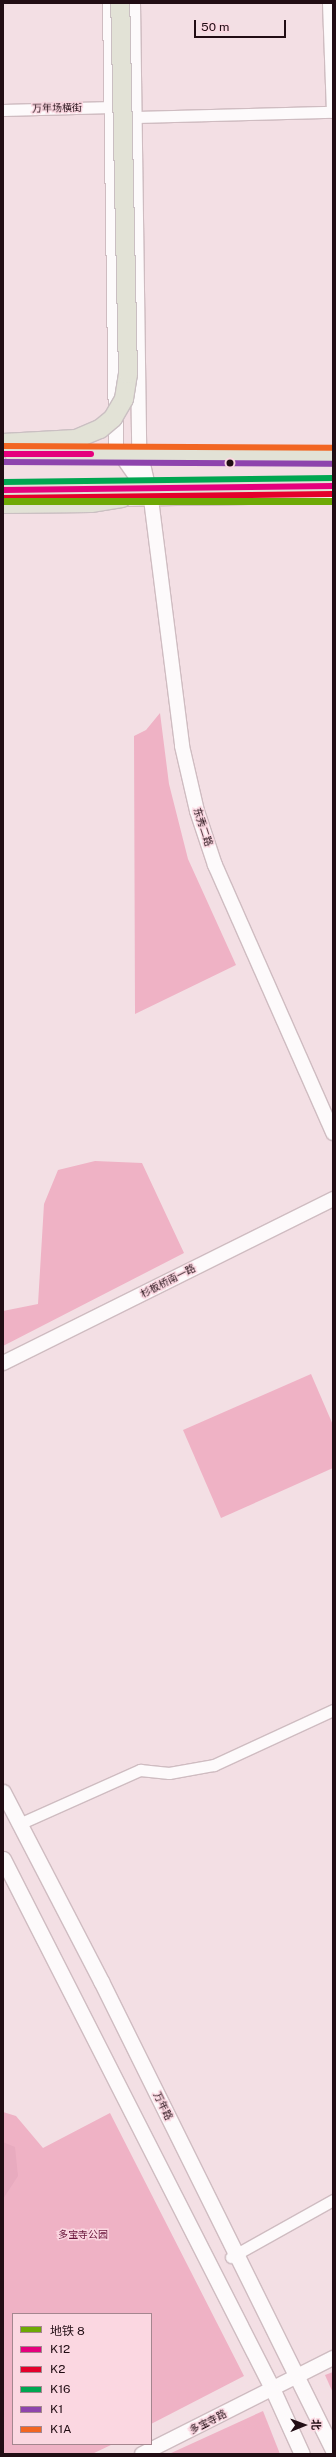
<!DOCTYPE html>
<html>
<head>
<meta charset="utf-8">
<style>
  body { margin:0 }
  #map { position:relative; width:336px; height:2457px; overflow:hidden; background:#f3dfe4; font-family:"Public Sans","Noto Sans SC",sans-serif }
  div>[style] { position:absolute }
  .green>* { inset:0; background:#efb2c5 }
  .forest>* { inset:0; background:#e8abbf }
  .roads { filter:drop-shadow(1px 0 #cfbcc1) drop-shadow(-1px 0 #cfbcc1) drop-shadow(0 1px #cfbcc1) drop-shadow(0 -1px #cfbcc1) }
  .minor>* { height:11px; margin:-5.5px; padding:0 5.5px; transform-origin:5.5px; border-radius:5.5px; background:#fdfafb }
  .tertiary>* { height:14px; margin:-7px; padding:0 7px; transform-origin:7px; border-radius:7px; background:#fdfafb }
  .secondary>* { height:15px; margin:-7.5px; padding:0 7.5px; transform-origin:7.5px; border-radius:7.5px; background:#fdfafb }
  .bridges { filter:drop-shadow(1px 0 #cabfc2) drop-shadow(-1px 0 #cabfc2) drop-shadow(0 1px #cabfc2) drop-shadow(0 -1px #cabfc2) }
  .trunk-bridge>* { height:18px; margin:-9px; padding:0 9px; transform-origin:9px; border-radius:9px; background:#e2e2d6 }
  .bus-1>* { height:6px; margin:-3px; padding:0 3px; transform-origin:3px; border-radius:3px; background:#e5007d }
  .bus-2>* { height:6px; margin:-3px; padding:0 3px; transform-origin:3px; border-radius:3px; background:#e4002b }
  .bus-3>* { height:6px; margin:-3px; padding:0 3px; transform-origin:3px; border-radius:3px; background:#00a651 }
  .bus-4>* { height:6px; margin:-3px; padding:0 3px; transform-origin:3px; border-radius:3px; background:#8e44ad }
  .bus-5>* { height:6px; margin:-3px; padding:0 3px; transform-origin:3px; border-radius:3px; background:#f26522 }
  .metro-1>* { height:7px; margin:-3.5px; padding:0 3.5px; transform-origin:3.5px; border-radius:3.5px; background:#6ea905 }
  .dots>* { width:11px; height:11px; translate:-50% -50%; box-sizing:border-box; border:2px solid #fbd7e1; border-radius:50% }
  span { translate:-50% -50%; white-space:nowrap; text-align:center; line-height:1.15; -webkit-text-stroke:3px #fbd7e1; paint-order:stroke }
  .street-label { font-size:10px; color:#210d14 }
  .park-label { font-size:10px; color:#681339 }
  .frame { position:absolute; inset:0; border:4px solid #210d14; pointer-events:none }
  .legend { position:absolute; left:12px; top:2313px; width:140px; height:132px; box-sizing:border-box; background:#fbd7e1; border:1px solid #a4868f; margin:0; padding:5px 7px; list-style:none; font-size:12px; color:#210d14 }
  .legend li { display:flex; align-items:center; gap:8px; height:20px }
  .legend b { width:20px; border:1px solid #a4868f }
  .north { position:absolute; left:284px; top:2405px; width:40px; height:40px; -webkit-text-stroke:3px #fbd7e1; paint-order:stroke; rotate:89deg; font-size:11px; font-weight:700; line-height:16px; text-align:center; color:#210d14 }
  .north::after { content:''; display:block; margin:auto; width:14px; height:18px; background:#210d14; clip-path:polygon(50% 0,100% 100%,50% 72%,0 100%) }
  .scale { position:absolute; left:194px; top:20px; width:92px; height:18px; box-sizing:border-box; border:2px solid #210d14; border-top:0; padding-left:5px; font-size:12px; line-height:14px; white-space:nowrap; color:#210d14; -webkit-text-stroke:3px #fbd7e1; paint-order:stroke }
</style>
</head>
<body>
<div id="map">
  <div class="green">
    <i style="clip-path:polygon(160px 713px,169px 784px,188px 859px,236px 965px,135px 1014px,134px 736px,146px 730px)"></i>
    <i style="clip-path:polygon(95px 1161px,142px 1163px,184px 1253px,3px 1346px,3px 1311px,38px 1304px,44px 1204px,58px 1170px)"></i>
    <i style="clip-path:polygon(311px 1374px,333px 1425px,333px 1468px,221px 1518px,183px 1430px)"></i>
    <i style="clip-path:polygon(3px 2112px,16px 2116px,43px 2148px,110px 2113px,244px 2376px,151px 2424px,151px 2314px,13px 2314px,13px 2444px,113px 2444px,92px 2454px,3px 2454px)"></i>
    <i style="clip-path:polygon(333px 2372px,333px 2393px,325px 2375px)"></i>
    <i style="clip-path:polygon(263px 2411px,280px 2454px,169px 2454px)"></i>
  </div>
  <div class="forest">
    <i style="clip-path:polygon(3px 2142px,15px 2147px,18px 2176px,3px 2199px)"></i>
  </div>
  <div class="roads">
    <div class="minor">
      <i style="left:328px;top:3px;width:109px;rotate:87.9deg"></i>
      <i style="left:3px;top:110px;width:109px;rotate:-1.6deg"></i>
      <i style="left:136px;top:117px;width:197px;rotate:-1.5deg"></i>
      <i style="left:19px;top:1824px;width:133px;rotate:-24.1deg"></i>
      <i style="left:140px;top:1770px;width:29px;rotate:6deg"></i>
      <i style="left:169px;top:1773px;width:46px;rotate:-10.1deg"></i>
      <i style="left:214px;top:1765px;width:131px;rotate:-24.8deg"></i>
      <i style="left:231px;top:2257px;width:117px;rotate:-29.2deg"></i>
    </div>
    <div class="tertiary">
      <i style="left:110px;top:3px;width:445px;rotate:89.2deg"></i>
      <i style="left:116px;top:448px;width:54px;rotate:54.8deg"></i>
      <i style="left:133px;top:3px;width:444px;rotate:89.2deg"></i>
      <i style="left:139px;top:447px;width:53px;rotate:77deg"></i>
      <i style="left:151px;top:499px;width:249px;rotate:82.8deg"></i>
      <i style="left:182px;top:746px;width:67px;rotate:77deg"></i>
      <i style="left:197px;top:811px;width:57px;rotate:71.6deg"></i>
      <i style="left:215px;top:865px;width:293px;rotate:66.2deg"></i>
      <i style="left:3px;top:1363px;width:369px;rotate:-26.4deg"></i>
      <i style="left:142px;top:2454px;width:214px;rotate:-26.7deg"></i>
    </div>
    <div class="secondary">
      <i style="left:110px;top:498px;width:223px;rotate:-0.8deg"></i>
      <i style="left:3px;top:1792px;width:213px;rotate:62.6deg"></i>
      <i style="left:101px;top:1981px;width:523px;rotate:63.68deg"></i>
      <i style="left:3px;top:1859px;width:593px;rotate:63.05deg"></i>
      <i style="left:272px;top:2388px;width:72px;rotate:65.6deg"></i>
    </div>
  </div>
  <div class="bridges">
    <div class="trunk-bridge">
      <i style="left:3px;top:443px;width:73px;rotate:-3.1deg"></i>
      <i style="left:76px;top:439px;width:26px;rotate:-23deg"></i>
      <i style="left:100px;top:429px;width:17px;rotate:-40deg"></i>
      <i style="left:113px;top:418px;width:22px;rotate:-60deg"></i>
      <i style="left:124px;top:399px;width:25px;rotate:-81deg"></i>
      <i style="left:128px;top:374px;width:371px;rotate:-91.2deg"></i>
      <i style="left:14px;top:454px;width:319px;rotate:0.4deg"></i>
      <i style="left:3px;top:490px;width:330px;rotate:-0.7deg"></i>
      <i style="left:3px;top:504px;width:88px;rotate:-0.7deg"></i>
      <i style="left:91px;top:503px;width:31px;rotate:-9deg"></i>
    </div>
  </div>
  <div class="bus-1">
    <i style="left:3px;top:454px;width:88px"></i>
    <i style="left:3px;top:490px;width:330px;rotate:-0.7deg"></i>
  </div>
  <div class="bus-2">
    <i style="left:3px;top:498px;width:330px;rotate:-0.7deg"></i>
  </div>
  <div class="bus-3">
    <i style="left:3px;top:482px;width:330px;rotate:-0.7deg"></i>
  </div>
  <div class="bus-4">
    <i style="left:3px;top:462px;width:330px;rotate:0.3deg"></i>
  </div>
  <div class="bus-5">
    <i style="left:3px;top:446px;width:330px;rotate:0.3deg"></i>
  </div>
  <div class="metro-1">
    <i style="left:3px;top:501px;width:330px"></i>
  </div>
  <div class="dots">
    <i style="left:230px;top:463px;background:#210d14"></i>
  </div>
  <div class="street-label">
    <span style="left:57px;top:108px;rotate:-1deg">万年场横街</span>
    <span style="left:203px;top:827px;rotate:72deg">东秀二路</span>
    <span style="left:168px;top:1281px;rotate:-27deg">杉板桥南一路</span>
    <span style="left:163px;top:2106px;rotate:64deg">万年路</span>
    <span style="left:208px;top:2422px;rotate:-27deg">多宝寺路</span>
  </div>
  <div class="park-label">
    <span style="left:83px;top:2235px">多宝寺公园</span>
  </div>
  <div class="frame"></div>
  <ul class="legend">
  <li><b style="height:5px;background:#6ea905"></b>地铁 8</li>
  <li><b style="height:5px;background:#e5007d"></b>K12</li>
  <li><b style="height:5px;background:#e4002b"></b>K2</li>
  <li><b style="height:5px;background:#00a651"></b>K16</li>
  <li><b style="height:5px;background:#8e44ad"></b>K1</li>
  <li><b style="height:5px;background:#f26522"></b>K1A</li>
  </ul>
  <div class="north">北</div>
  <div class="scale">50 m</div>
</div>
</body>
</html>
